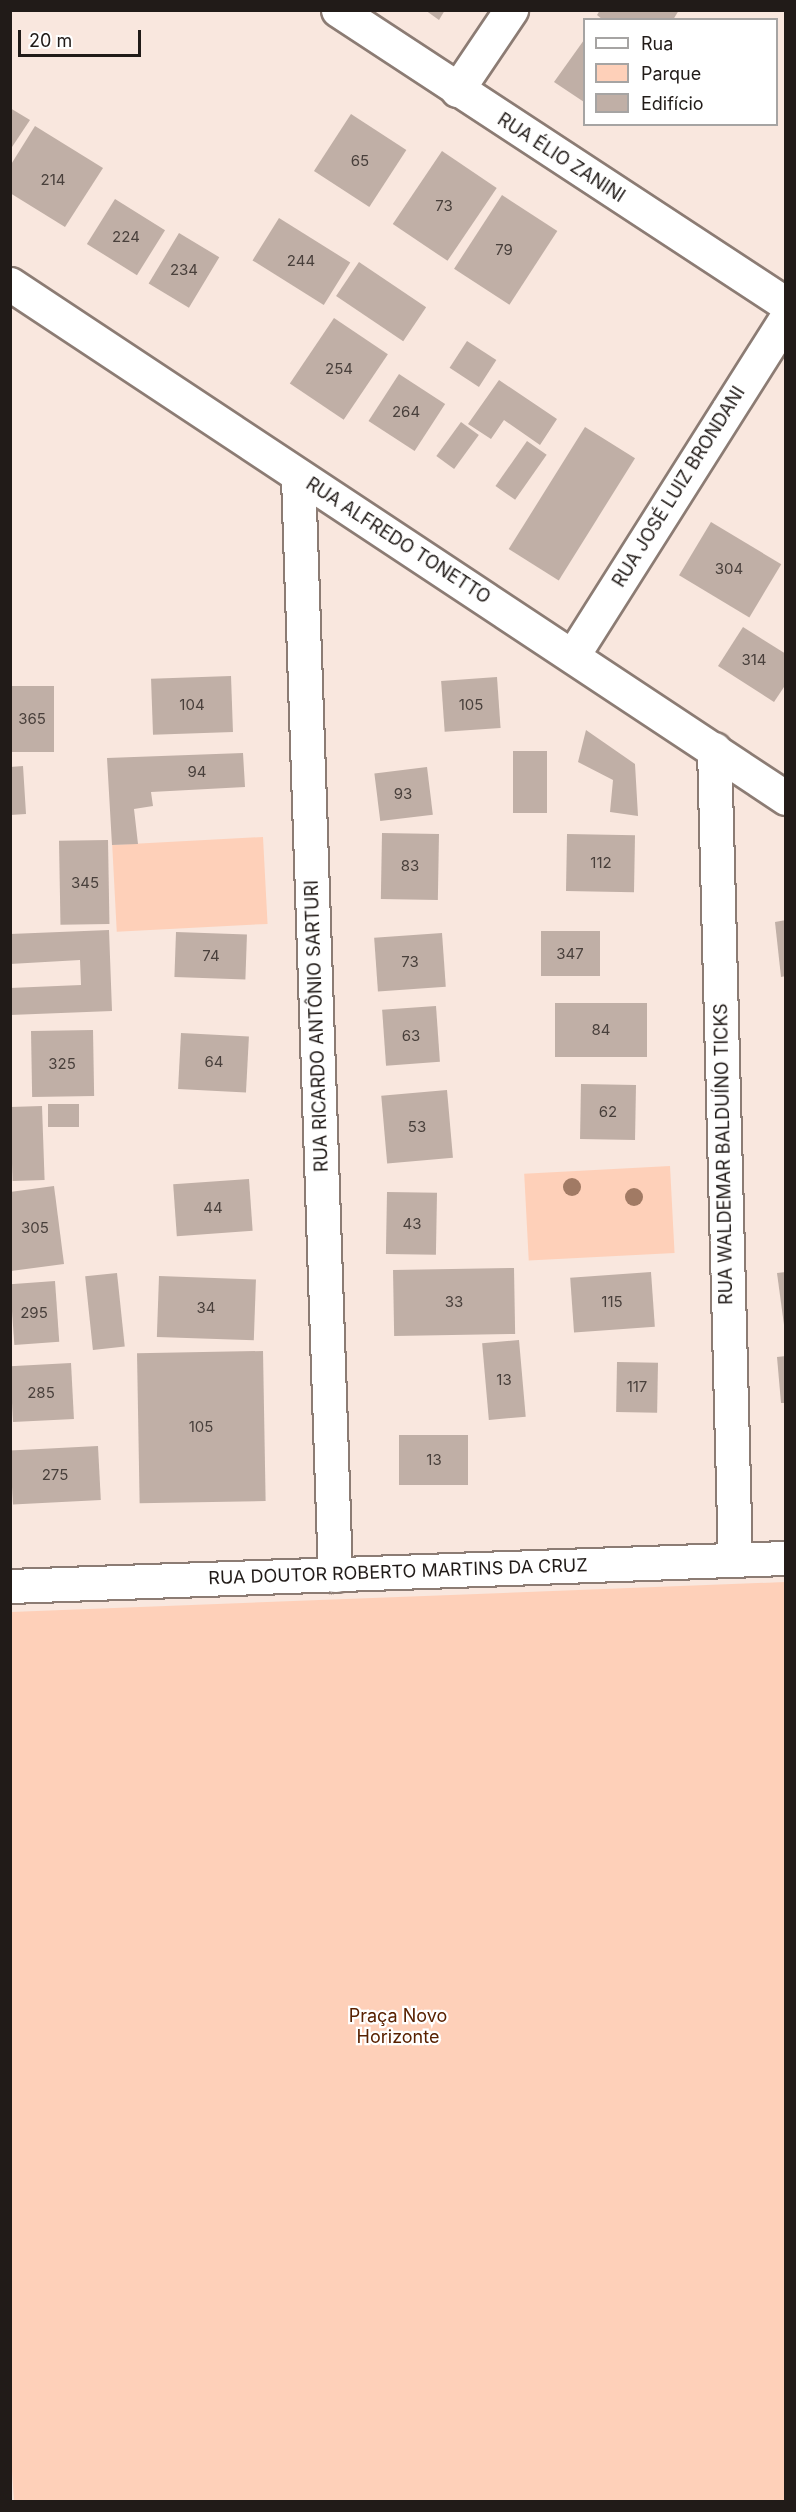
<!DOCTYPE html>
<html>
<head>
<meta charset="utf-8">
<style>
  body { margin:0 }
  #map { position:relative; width:796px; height:2512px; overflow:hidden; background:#f9e7de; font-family:Inter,sans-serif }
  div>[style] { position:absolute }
  .green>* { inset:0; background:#fed0b9; transform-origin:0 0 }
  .building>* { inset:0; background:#c0afa6; transform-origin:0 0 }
  .roads { filter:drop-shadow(2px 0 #8c7c74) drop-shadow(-2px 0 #8c7c74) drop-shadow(0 2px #8c7c74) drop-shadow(0 -2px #8c7c74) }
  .street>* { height:33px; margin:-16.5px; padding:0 16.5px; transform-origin:16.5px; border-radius:16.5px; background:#fff }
  .trees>* { width:18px; height:18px; margin:-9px; border-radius:50%; background:#a17a64 }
  span { translate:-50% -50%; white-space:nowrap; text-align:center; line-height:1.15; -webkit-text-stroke:4.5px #fff; paint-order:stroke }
  .number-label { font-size:15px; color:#49403c }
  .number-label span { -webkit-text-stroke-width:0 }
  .street-label { font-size:18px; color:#211b18 }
  .park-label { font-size:18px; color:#592100 }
  .frame { position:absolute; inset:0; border:12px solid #211b18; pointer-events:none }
  .legend { position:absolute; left:583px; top:18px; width:195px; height:108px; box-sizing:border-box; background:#fff; border:2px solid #a6a4a3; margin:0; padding:8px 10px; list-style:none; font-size:18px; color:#211b18 }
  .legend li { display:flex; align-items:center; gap:12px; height:30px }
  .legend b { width:30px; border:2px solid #a6a4a3 }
  .scale { position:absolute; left:18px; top:30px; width:123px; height:27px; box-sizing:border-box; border:3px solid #211b18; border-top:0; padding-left:8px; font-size:18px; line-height:21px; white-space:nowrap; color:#211b18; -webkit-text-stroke:4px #fff; paint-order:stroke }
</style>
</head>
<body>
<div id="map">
  <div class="green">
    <i style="left:263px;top:837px;width:87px;height:151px;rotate:87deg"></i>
    <i style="left:670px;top:1166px;width:87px;height:146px;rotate:87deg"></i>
    <i style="clip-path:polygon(785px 1582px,785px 2501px,14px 2501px,10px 2442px,11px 1612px)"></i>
  </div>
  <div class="building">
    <i style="clip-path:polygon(425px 10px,445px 10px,439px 20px)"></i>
    <i style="clip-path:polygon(600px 10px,679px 10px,673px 20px,603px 20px,597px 15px)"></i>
    <i style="clip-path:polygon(584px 40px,584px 102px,554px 82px)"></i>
    <i style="clip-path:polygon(10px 108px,30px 120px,10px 150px)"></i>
    <i style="left:351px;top:114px;width:66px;height:68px;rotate:33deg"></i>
    <i style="clip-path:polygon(35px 126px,103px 168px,65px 227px,10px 193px,10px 166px)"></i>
    <i style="left:442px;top:151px;width:66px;height:88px;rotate:34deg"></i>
    <i style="left:502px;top:195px;width:66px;height:88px;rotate:33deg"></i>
    <i style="left:115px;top:199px;width:59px;height:53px;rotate:32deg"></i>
    <i style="left:279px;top:218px;width:84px;height:50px;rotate:32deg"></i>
    <i style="left:179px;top:233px;width:47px;height:59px;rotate:31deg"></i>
    <i style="left:359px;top:262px;width:81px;height:41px;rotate:34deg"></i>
    <i style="left:334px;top:318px;width:65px;height:79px;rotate:34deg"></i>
    <i style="left:467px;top:341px;width:35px;height:32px;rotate:33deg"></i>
    <i style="left:399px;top:374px;width:55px;height:56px;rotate:33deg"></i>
    <i style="clip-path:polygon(499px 380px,557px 419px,540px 445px,504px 420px,491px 439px,468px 424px)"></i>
    <i style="left:461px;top:422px;width:22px;height:42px;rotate:36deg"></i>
    <i style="left:585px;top:427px;width:59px;height:144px;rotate:32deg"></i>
    <i style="left:527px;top:441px;width:24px;height:55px;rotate:35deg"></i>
    <i style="left:711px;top:522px;width:82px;height:62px;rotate:31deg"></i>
    <i style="clip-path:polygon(743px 627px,786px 654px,786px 684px,774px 702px,718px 666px)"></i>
    <i style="left:231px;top:676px;width:56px;height:80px;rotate:88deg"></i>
    <i style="left:497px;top:677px;width:51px;height:56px;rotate:86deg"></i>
    <i style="left:10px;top:686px;width:44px;height:66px"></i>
    <i style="clip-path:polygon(586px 730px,635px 764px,638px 816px,610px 812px,613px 780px,578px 762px)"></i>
    <i style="left:513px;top:751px;width:34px;height:62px"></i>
    <i style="clip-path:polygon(243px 753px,245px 787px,151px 792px,153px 806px,134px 809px,138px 844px,112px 845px,107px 758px)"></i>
    <i style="clip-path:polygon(23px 766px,26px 814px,10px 815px,10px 767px)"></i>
    <i style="left:427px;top:767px;width:48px;height:53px;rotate:83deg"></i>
    <i style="left:382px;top:833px;width:57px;height:66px;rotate:1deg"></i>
    <i style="left:567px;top:834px;width:68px;height:57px;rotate:1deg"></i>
    <i style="left:108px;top:840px;width:84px;height:49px;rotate:89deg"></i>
    <i style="clip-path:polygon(786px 920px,786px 976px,781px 977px,775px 922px)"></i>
    <i style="clip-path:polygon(109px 930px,112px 1011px,10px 1015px,10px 988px,81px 985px,80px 960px,10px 964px,10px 934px)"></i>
    <i style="left:541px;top:931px;width:59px;height:45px"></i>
    <i style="left:176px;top:932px;width:71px;height:45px;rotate:2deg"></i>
    <i style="left:442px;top:933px;width:54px;height:68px;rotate:86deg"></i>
    <i style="left:555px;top:1003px;width:92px;height:54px"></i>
    <i style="left:436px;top:1006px;width:56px;height:54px;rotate:86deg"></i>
    <i style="left:93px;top:1030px;width:66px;height:62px;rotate:89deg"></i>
    <i style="left:181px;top:1033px;width:68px;height:56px;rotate:3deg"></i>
    <i style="left:581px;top:1084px;width:55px;height:55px;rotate:1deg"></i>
    <i style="left:447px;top:1090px;width:68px;height:66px;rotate:85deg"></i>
    <i style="left:79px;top:1104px;width:23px;height:31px;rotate:90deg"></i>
    <i style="left:42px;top:1106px;width:74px;height:32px;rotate:88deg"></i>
    <i style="left:249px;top:1179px;width:52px;height:76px;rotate:86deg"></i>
    <i style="clip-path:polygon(54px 1186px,64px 1264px,11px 1271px,10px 1192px)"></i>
    <i style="left:387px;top:1192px;width:50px;height:62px;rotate:1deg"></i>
    <i style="left:514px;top:1268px;width:66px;height:121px;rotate:89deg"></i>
    <i style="left:651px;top:1272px;width:55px;height:81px;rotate:86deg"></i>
    <i style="clip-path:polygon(786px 1272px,786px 1325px,784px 1325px,777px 1273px)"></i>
    <i style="left:117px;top:1273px;width:74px;height:32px;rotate:84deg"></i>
    <i style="left:159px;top:1276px;width:97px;height:61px;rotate:2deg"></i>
    <i style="left:55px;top:1281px;width:61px;height:45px;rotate:86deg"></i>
    <i style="left:519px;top:1340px;width:77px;height:37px;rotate:85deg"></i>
    <i style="left:263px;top:1351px;width:150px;height:126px;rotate:89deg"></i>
    <i style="clip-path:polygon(786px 1356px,786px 1403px,781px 1403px,777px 1357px)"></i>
    <i style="left:617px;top:1362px;width:41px;height:50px;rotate:1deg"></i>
    <i style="left:71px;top:1363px;width:56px;height:61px;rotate:87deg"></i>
    <i style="left:399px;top:1435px;width:69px;height:50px"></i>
    <i style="left:98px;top:1446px;width:54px;height:88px;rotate:87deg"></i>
  </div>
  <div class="roads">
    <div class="street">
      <i style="left:338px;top:10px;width:536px;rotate:33.27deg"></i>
      <i style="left:457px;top:90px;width:97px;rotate:-56deg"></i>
      <i style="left:10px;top:284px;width:931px;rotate:33.52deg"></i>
      <i style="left:298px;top:477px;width:1099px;rotate:88.07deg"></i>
      <i style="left:573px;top:655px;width:399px;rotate:-57.7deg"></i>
      <i style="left:714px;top:749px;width:811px;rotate:88.52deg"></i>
      <i style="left:10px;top:1586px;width:777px;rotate:-2.07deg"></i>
    </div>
  </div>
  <div class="trees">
    <i style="left:572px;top:1187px"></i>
    <i style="left:634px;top:1197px"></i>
  </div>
  <div class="number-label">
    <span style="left:360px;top:161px">65</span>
    <span style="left:53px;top:180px">214</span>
    <span style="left:444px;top:206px">73</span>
    <span style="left:126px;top:237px">224</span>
    <span style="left:504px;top:250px">79</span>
    <span style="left:301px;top:261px">244</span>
    <span style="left:184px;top:270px">234</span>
    <span style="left:339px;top:369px">254</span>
    <span style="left:406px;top:412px">264</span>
    <span style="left:729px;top:569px">304</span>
    <span style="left:754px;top:660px">314</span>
    <span style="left:192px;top:705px">104</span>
    <span style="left:471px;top:705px">105</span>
    <span style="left:32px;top:719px">365</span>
    <span style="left:197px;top:772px">94</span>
    <span style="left:403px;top:794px">93</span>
    <span style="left:601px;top:863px">112</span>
    <span style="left:410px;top:866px">83</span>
    <span style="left:85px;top:883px">345</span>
    <span style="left:570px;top:954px">347</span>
    <span style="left:211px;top:956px">74</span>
    <span style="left:410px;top:962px">73</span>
    <span style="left:601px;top:1030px">84</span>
    <span style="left:411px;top:1036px">63</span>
    <span style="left:214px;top:1062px">64</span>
    <span style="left:62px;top:1064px">325</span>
    <span style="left:608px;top:1112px">62</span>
    <span style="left:417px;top:1127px">53</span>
    <span style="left:213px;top:1208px">44</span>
    <span style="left:412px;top:1224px">43</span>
    <span style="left:35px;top:1228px">305</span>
    <span style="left:454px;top:1302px">33</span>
    <span style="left:612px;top:1302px">115</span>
    <span style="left:206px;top:1308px">34</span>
    <span style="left:34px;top:1313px">295</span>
    <span style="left:504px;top:1380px">13</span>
    <span style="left:637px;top:1387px">117</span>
    <span style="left:41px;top:1393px">285</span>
    <span style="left:201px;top:1427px">105</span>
    <span style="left:434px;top:1460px">13</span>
    <span style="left:55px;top:1475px">275</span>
  </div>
  <div class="street-label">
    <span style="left:561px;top:158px;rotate:33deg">RUA ÉLIO ZANINI</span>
    <span style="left:679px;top:487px;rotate:-58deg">RUA JOSÉ LUIZ BRONDANI</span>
    <span style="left:398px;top:541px;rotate:33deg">RUA ALFREDO TONETTO</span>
    <span style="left:317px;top:1026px;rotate:-92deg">RUA RICARDO ANTÔNIO SARTURI</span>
    <span style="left:724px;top:1154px;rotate:-91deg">RUA WALDEMAR BALDUÍNO TICKS</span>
    <span style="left:398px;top:1572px;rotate:-2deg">RUA DOUTOR ROBERTO MARTINS DA CRUZ</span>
  </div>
  <div class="park-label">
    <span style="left:398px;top:2027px">Praça Novo<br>Horizonte</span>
  </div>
  <div class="frame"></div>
  <ul class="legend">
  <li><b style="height:8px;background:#fff"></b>Rua</li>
  <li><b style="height:16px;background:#fed0b9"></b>Parque</li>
  <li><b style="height:16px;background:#c0afa6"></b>Edifício</li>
  </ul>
  <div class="scale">20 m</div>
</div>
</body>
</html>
